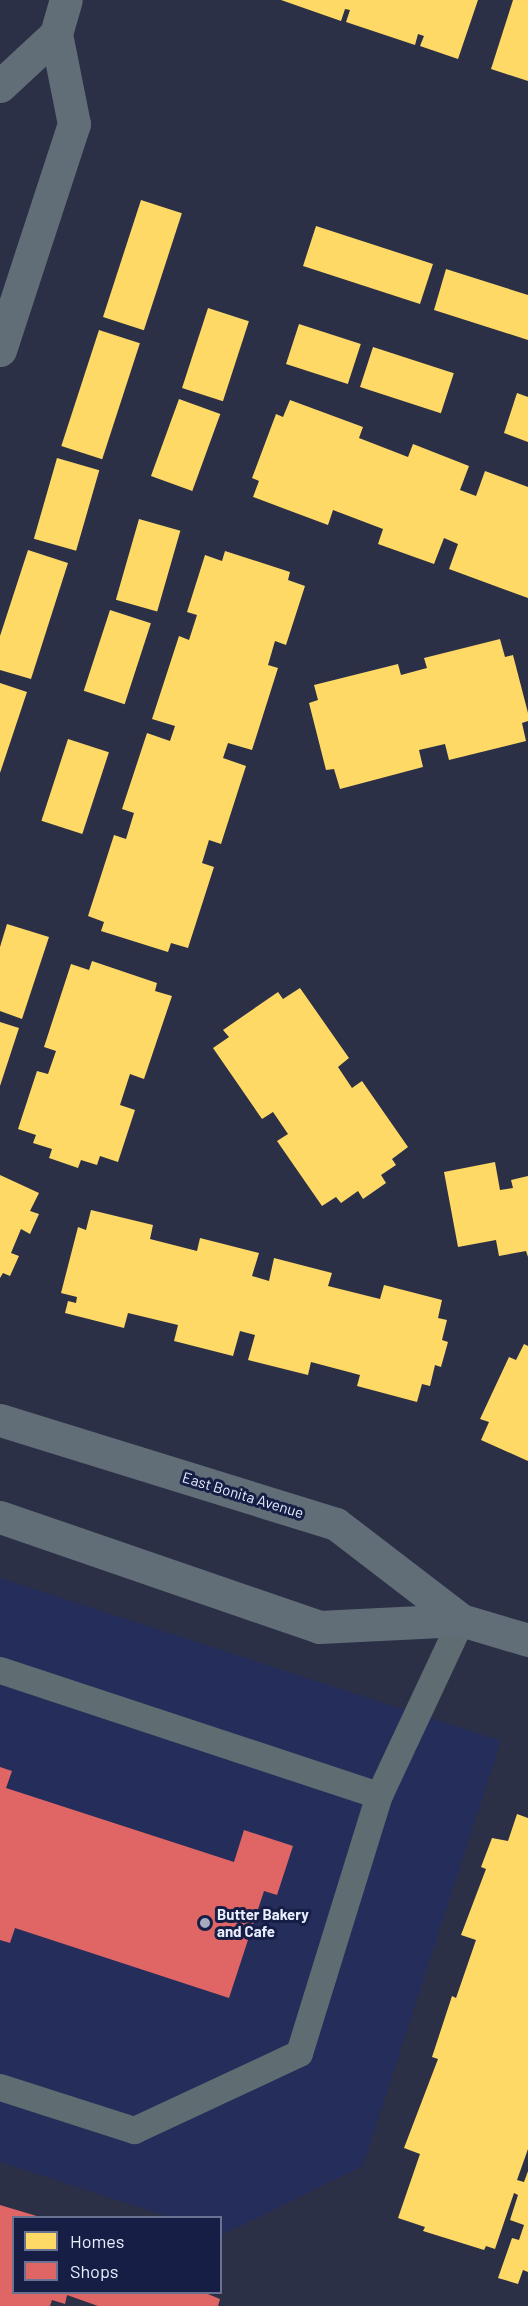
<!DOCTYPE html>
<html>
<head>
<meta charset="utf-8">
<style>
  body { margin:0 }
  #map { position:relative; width:528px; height:2306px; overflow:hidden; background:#2b3046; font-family:Barlow,sans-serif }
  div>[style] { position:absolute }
  .built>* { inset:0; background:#252e5a }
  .homes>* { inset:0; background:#ffd966; transform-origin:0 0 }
  .shops>* { inset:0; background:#e06666 }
  .lane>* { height:27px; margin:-13.5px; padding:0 13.5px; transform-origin:13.5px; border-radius:13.5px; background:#5f6c71 }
  .secondary>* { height:33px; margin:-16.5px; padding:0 16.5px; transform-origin:16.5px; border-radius:16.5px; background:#616e77 }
  .dots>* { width:16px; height:16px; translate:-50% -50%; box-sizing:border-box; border:3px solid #171e46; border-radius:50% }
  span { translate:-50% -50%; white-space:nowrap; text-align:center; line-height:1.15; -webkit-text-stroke:6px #171e46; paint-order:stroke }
  .street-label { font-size:15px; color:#e8eefe }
  .poi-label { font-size:15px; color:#e8eefe; font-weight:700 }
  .left { translate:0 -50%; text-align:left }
  .legend { position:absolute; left:12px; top:2216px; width:210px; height:78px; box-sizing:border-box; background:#171e46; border:2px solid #6b7190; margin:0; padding:8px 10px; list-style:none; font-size:18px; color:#e8eefe }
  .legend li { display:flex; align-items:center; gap:12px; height:30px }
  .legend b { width:30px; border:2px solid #6b7190 }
</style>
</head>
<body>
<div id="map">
  <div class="built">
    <i style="clip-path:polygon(0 1578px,501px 1741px,363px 2166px,222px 2235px,220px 2218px,169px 2217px,0 2162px)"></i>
  </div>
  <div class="homes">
    <i style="clip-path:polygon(281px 0,478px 0,458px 59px,420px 46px,424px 36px,418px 34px,415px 45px,346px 22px,350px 10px,345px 9px,341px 21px)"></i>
    <i style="clip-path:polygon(513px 0,528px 0,528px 81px,491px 69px)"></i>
    <i style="left:141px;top:200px;width:43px;height:123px;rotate:18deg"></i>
    <i style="left:316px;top:226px;width:123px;height:42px;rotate:18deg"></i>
    <i style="clip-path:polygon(446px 269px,528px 295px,528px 340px,434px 310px)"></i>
    <i style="left:208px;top:308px;width:43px;height:84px;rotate:18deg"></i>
    <i style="left:299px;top:324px;width:65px;height:42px;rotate:18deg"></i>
    <i style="left:99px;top:330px;width:43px;height:122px;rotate:18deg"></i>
    <i style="left:373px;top:347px;width:85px;height:42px;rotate:18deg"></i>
    <i style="clip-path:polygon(517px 393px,528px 397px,528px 442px,504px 433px)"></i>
    <i style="left:179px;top:399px;width:44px;height:82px;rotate:20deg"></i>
    <i style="clip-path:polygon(290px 400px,363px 427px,359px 438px,408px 457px,413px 444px,469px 466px,460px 490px,476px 496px,485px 471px,528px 487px,528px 598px,449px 569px,458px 544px,444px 538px,434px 564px,378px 544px,383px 529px,333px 510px,328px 525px,253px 497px,259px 481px,252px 478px,276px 414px,283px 417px)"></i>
    <i style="left:57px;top:458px;width:44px;height:84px;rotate:16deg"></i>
    <i style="left:139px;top:519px;width:43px;height:84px;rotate:16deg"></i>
    <i style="clip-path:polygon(28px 550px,68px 563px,31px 679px,0 670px,0 636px)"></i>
    <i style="clip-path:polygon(225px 551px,290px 572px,288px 580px,305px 586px,286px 645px,275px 641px,268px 665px,278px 668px,252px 750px,228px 743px,223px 758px,246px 766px,221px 844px,209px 840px,202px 863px,214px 867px,188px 948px,171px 943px,168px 952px,101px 931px,104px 922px,88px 916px,114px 835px,126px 839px,134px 813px,122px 809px,147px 733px,170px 741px,175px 726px,152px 719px,179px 636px,189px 640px,197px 615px,187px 612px,205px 555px,222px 561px)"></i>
    <i style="left:110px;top:610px;width:43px;height:85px;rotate:18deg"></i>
    <i style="clip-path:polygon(500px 639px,505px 657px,513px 655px,528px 713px,528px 721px,522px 723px,526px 741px,449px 760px,445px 744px,419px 750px,423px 767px,340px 789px,334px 769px,326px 770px,309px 703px,318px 700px,314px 685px,398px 664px,401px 675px,427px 668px,424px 658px)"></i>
    <i style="clip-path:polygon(0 683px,27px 692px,0 773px)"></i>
    <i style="left:68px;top:739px;width:43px;height:86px;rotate:18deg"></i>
    <i style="clip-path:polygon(7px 924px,49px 937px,22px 1019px,0 1011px,0 947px)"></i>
    <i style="clip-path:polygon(92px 961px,157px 983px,155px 991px,172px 996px,144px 1079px,130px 1074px,120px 1105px,135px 1110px,118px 1162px,100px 1156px,97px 1165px,81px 1160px,78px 1168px,49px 1158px,52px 1149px,33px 1143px,36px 1135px,18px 1129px,37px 1071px,48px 1074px,56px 1051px,44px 1047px,71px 964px,89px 970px)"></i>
    <i style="clip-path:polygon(300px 988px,349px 1058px,338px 1067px,352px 1088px,362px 1081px,408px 1147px,392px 1159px,396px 1165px,381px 1175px,386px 1183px,363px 1199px,358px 1191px,341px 1203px,336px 1197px,322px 1206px,277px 1141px,288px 1134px,273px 1112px,262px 1119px,213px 1048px,229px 1037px,223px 1030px,278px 992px,283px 999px)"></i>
    <i style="clip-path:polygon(0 1022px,19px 1028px,0 1086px)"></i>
    <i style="clip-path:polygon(495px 1162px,500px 1190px,513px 1188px,511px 1180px,528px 1176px,528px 1257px,526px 1251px,499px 1256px,496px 1240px,458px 1247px,444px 1172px)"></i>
    <i style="clip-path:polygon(0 1175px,39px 1193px,30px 1211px,39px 1214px,30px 1234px,21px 1229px,11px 1253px,19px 1256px,10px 1276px,3px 1273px,0 1278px)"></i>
    <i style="clip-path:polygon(91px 1210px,153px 1225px,150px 1239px,197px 1251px,200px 1238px,259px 1253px,252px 1276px,269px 1281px,274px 1258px,332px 1273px,328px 1286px,380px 1299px,384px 1285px,442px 1300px,438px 1318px,447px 1320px,442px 1340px,448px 1342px,441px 1367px,435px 1365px,430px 1386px,422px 1384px,417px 1402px,357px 1386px,360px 1375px,311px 1362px,308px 1375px,248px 1360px,255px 1335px,240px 1331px,233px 1356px,174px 1341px,178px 1325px,128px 1313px,124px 1328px,65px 1313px,68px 1301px,76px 1303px,77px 1297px,61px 1293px,78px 1227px,86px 1230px)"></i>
    <i style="clip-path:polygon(524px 1344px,528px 1346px,528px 1461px,481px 1440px,489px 1422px,480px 1419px,509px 1357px,516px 1360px)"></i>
    <i style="clip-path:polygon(517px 1814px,528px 1818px,528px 2149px,517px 2180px,524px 2182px,528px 2171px,528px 2272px,523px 2270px,518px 2284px,498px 2278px,512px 2238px,519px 2240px,524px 2225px,510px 2220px,518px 2195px,514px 2193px,495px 2249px,486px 2246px,484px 2250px,423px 2231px,425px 2227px,398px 2218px,420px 2154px,404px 2148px,438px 2059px,432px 2057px,452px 1996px,456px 1998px,476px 1940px,461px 1935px,486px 1869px,481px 1867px,492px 1838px,508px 1841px)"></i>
  </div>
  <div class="shops">
    <i style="clip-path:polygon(0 1767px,12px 1771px,6px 1788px,234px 1862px,244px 1830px,293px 1846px,277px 1895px,264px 1891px,229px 1998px,15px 1928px,10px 1943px,0 1940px)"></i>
    <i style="clip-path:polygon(0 2205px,40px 2217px,14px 2218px,14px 2292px,203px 2292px,220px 2299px,218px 2306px,98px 2306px,67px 2295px,65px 2304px,52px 2300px,50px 2306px,0 2306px)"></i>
  </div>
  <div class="lane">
    <i style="left:0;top:1670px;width:399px;rotate:18.3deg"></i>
    <i style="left:0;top:2087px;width:141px;rotate:17.8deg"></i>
    <i style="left:134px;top:2130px;width:182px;rotate:-25deg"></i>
    <i style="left:299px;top:2053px;width:270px;rotate:-72.8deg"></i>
    <i style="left:379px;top:1795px;width:193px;rotate:-64.9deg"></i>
  </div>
  <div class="secondary">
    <i style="left:0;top:86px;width:76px;rotate:-42.9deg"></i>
    <i style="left:0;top:350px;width:238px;rotate:-71.9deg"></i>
    <i style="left:74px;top:124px;width:92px;rotate:-101.3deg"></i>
    <i style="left:56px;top:34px;width:35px;rotate:-74deg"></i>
    <i style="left:0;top:1420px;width:352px;rotate:17.2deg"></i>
    <i style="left:336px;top:1524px;width:158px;rotate:37.5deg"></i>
    <i style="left:0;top:1517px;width:337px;rotate:19deg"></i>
    <i style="left:319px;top:1627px;width:142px;rotate:-2.8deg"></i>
    <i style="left:461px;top:1620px;width:70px;rotate:16.6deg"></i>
  </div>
  <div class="dots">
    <i style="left:205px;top:1923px;background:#a6acbe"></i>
  </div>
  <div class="street-label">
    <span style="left:243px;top:1495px;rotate:17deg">East Bonita Avenue</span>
  </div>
  <div class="poi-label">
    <span class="left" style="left:217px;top:1923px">Butter Bakery<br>and Cafe</span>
  </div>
  <ul class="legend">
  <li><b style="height:16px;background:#ffd966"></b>Homes</li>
  <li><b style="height:16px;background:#e06666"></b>Shops</li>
  </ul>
</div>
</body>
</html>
